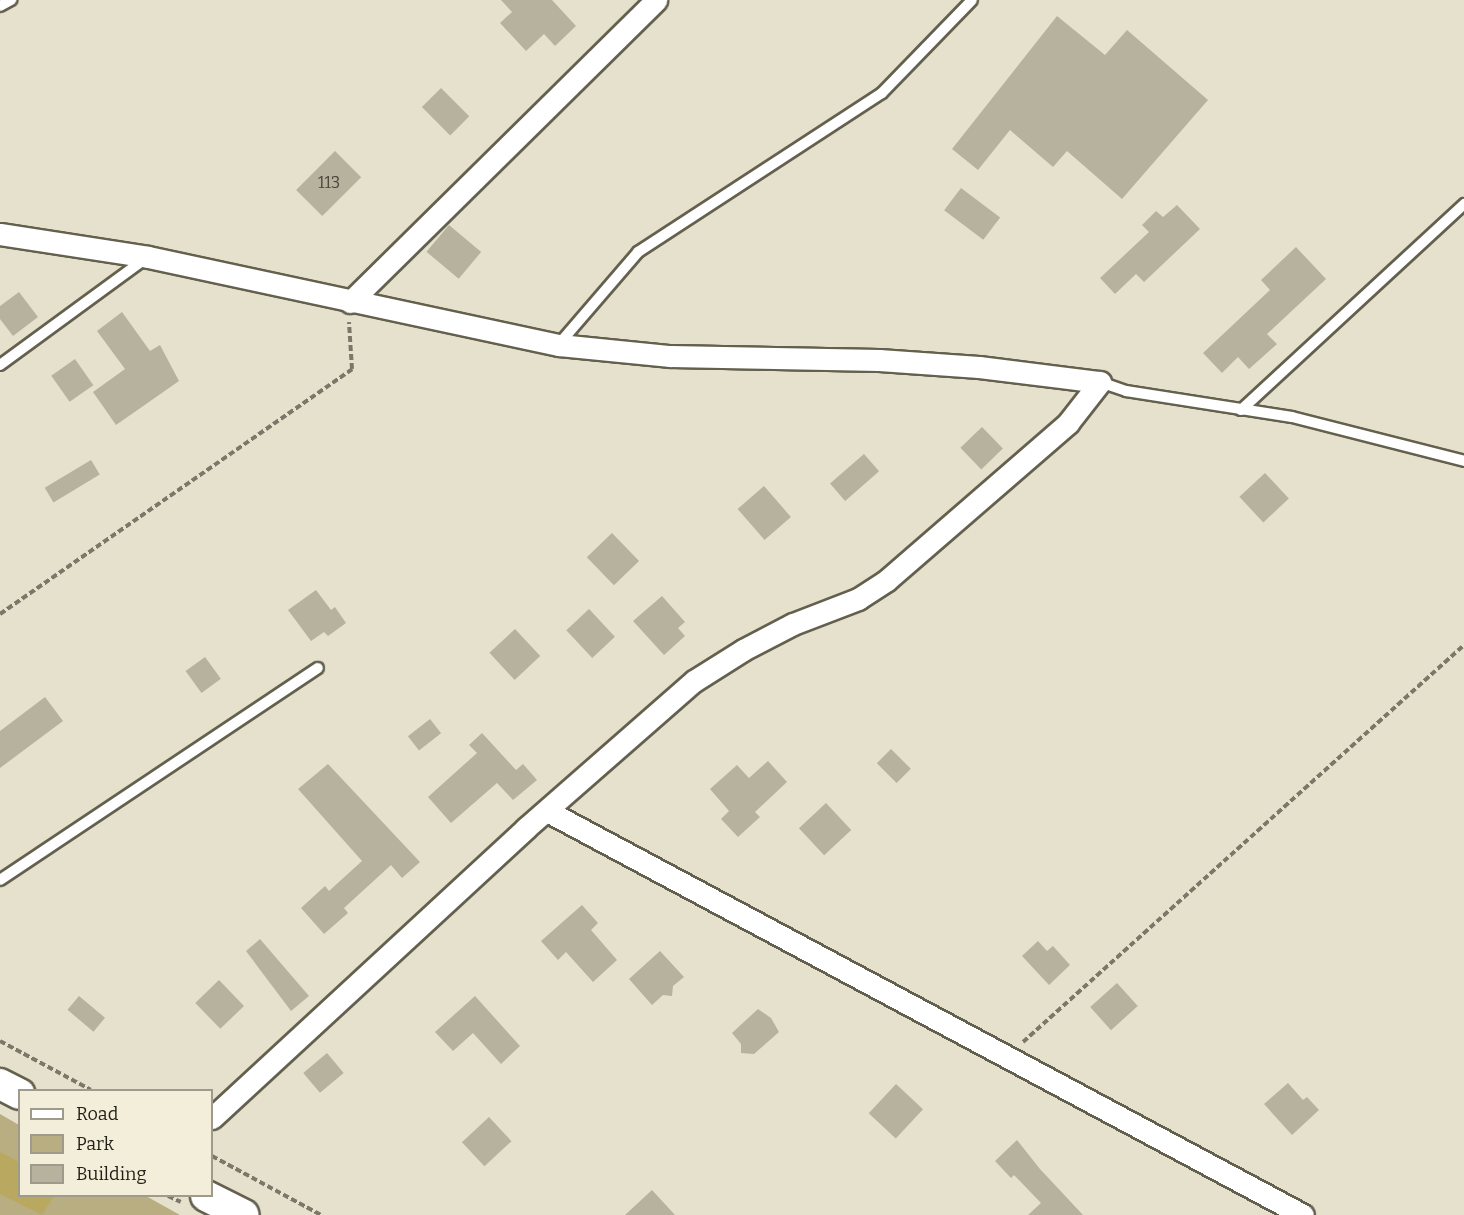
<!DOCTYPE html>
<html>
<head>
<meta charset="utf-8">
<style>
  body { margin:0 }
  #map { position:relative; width:1464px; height:1215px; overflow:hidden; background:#e6e1cd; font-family:Bitter,serif }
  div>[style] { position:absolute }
  .green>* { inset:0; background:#b8ae82 }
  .water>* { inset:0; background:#b9a860 }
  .building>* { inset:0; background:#b6b29e; transform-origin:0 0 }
  .path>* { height:4px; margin-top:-2px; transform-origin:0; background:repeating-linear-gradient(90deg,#7b786a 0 6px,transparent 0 9px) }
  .roads { filter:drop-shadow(2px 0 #64604e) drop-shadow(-2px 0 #64604e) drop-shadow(0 2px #64604e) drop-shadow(0 -2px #64604e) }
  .service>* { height:10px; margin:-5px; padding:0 5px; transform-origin:5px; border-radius:5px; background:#fff }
  .minor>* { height:21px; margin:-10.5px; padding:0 10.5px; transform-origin:10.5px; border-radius:10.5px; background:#fff }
  .secondary>* { height:30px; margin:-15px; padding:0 15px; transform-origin:15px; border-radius:15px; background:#fff }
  span { translate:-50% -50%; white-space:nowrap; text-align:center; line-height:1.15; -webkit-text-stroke:6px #f3eeda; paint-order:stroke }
  .number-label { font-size:16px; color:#464439 }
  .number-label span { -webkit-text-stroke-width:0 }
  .legend { position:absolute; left:18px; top:1089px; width:195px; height:108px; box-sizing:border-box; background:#f3eeda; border:2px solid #9f9b8c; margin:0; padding:8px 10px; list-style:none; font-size:18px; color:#201f17 }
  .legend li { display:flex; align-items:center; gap:12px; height:30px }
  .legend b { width:30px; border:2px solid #9f9b8c }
</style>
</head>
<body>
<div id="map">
  <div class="green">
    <i style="clip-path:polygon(0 1114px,19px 1125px,20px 1196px,146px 1196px,180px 1215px,0 1215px)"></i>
  </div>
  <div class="water">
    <i style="clip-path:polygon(0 1152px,19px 1162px,20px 1196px,54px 1196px,42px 1215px,0 1194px)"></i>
  </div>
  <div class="building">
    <i style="clip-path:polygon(501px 0,552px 0,576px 26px,555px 46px,544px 34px,526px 51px,500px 23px,512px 12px)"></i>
    <i style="clip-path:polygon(1057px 16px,1105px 55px,1127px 30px,1208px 100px,1122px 199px,1067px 151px,1053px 167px,1010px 130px,978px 170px,952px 149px)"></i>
    <i style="left:441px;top:88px;width:40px;height:27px;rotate:45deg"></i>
    <i style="left:335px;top:151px;width:37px;height:55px;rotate:45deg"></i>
    <i style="left:961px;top:188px;width:49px;height:28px;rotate:37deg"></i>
    <i style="clip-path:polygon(1177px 205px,1200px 229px,1144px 282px,1136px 274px,1115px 294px,1100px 278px,1149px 232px,1142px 225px,1156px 211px,1163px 217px)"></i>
    <i style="left:449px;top:225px;width:42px;height:35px;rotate:40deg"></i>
    <i style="clip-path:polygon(1296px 247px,1326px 279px,1267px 334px,1277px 344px,1249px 369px,1238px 357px,1222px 373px,1203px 353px,1270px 290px,1261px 280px)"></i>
    <i style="clip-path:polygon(19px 292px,38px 317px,13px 336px,0 319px,0 306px)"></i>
    <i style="clip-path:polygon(122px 312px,150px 351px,160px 345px,179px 381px,116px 425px,93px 392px,125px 369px,97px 331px)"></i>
    <i style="left:75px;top:359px;width:32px;height:29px;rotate:55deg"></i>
    <i style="left:982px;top:427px;width:30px;height:30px;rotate:46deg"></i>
    <i style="left:864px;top:454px;width:23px;height:45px;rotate:49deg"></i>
    <i style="left:91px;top:460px;width:17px;height:54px;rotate:59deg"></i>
    <i style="left:1265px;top:473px;width:35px;height:35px;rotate:47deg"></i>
    <i style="left:764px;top:486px;width:41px;height:35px;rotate:49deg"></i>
    <i style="left:612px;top:533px;width:39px;height:35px;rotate:46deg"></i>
    <i style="clip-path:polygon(316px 590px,331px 610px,335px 607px,346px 623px,328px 636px,324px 632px,311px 641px,288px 610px)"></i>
    <i style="clip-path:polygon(662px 596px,685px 622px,678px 628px,685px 636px,664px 655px,633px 621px)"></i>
    <i style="left:589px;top:609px;width:38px;height:31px;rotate:47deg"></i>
    <i style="left:515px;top:629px;width:37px;height:35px;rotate:47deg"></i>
    <i style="left:205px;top:657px;width:27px;height:24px;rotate:54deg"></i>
    <i style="clip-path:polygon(45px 697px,63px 721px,0 768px,0 731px)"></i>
    <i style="left:430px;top:719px;width:18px;height:28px;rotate:52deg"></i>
    <i style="clip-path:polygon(482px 733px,516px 770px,523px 764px,537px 780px,513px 800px,497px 783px,451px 823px,428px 797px,477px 753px,469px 745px)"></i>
    <i style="left:891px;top:749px;width:28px;height:20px;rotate:45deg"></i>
    <i style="clip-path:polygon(768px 761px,787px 782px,755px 812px,760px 817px,738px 837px,721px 819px,729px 811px,710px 789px,737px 765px,749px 778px)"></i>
    <i style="clip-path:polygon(328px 764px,420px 862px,402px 878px,391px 865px,344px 908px,348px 913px,324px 934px,301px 908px,325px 886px,329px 891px,362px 861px,298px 789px)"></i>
    <i style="left:826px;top:803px;width:37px;height:37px;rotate:47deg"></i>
    <i style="clip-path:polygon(582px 905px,598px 923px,591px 930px,617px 960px,593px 982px,566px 952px,558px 960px,541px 941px)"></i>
    <i style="clip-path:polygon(260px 939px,309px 996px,291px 1011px,246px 951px)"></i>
    <i style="clip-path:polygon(1038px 941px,1047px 951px,1053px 946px,1070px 965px,1049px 985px,1022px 956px)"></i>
    <i style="clip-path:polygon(660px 951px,684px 977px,673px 986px,672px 996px,663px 995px,652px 1005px,629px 979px)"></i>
    <i style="left:219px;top:980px;width:36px;height:33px;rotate:46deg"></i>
    <i style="left:1117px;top:983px;width:31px;height:36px;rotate:48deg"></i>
    <i style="left:79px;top:996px;width:34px;height:18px;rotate:40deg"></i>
    <i style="clip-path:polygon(475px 996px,520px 1046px,501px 1064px,473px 1033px,453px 1051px,435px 1032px)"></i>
    <i style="clip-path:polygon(758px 1009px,771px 1018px,779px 1032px,754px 1054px,741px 1053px,741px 1044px,732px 1033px)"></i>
    <i style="left:327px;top:1053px;width:26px;height:31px;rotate:50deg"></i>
    <i style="clip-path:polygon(1288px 1083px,1303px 1100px,1307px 1097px,1319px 1110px,1292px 1135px,1264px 1104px)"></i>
    <i style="left:896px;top:1084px;width:37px;height:40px;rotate:43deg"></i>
    <i style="left:489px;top:1117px;width:33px;height:37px;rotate:47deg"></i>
    <i style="clip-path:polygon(1017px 1140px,1040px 1169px,1083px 1215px,1028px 1215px,1041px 1203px,1014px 1175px,1011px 1178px,995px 1161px)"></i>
    <i style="clip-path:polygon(652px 1190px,675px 1215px,625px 1215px)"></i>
  </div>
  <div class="path">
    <i style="left:0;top:614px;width:429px;rotate:-34.8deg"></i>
    <i style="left:352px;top:369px;width:47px;rotate:-93.7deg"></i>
    <i style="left:0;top:1041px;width:103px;rotate:28.3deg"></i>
    <i style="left:1023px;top:1042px;width:593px;rotate:-41.99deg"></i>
    <i style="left:212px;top:1156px;width:124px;rotate:28.4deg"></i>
    <i style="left:168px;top:1196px;width:14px;rotate:25deg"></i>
  </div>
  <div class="roads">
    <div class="service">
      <i style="left:0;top:6px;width:13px;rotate:-29deg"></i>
      <i style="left:559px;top:344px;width:121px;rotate:-49.3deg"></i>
      <i style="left:638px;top:252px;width:291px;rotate:-33.1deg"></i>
      <i style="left:882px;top:93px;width:129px;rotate:-45.9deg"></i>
      <i style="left:0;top:365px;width:180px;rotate:-36.2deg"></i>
      <i style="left:1100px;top:382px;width:28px;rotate:19deg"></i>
      <i style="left:1126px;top:391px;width:168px;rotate:8.9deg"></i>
      <i style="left:1292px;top:417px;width:178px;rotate:14.3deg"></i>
      <i style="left:1241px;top:410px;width:304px;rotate:-42.7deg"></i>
      <i style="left:0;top:880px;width:382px;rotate:-33.7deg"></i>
    </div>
    <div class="minor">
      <i style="left:0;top:234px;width:150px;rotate:8.8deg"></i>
      <i style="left:148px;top:257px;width:420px;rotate:12.1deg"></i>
      <i style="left:559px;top:345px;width:112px;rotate:5.7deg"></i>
      <i style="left:670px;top:356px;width:209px;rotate:1.1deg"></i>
      <i style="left:879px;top:360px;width:100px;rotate:4deg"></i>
      <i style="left:979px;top:367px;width:122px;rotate:7.1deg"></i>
      <i style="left:350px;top:302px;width:430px;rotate:-44.6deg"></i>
      <i style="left:547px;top:811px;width:857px;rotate:28.12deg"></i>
      <i style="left:212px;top:1118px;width:427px;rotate:-42.7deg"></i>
      <i style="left:526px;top:828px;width:223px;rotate:-41.2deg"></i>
      <i style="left:694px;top:681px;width:58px;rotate:-32.3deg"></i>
      <i style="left:743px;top:650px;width:56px;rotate:-27.5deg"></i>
      <i style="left:793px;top:624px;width:70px;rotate:-21deg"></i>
      <i style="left:858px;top:599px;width:35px;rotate:-33deg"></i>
      <i style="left:887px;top:580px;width:240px;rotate:-40.9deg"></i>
      <i style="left:1068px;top:423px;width:52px;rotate:-52deg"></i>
    </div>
    <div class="secondary">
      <i style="left:0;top:1084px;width:22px;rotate:27deg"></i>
      <i style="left:206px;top:1196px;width:42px;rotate:26.6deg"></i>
    </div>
  </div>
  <div class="number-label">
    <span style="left:329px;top:183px">113</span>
  </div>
  <ul class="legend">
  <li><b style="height:8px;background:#fff"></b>Road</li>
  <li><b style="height:16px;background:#b8ae82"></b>Park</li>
  <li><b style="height:16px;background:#b6b29e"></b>Building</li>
  </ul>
</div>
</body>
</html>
